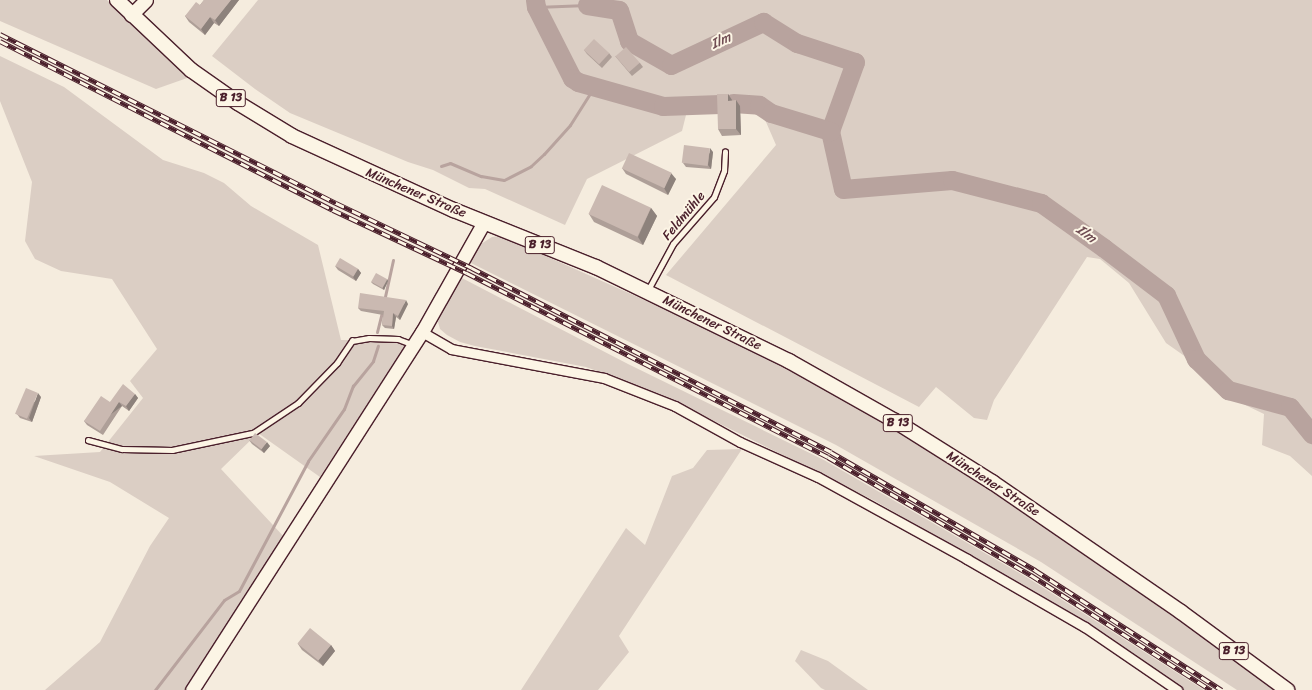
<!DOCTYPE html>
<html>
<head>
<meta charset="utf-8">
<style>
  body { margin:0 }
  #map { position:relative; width:1312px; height:690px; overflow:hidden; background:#f5ecde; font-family:Sriracha,sans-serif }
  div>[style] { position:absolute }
  .green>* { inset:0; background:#dbcec4 }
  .stream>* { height:3px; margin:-1.5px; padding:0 1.5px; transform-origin:1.5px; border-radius:1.5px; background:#b8a39e }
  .river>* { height:19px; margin:-9.5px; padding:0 9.5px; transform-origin:9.5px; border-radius:9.5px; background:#b8a39e }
  .roads { filter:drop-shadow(1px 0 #4a1f2b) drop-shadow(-1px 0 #4a1f2b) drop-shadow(0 1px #4a1f2b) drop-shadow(0 -1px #4a1f2b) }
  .lane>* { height:4.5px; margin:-2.25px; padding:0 2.25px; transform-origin:2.25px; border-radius:2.25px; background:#fcf5e5 }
  .street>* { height:9px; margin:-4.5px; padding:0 4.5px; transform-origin:4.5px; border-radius:4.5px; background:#fcf5e5 }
  .secondary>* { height:13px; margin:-6.5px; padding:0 6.5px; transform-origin:6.5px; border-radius:6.5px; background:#fcf5e5 }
  .primary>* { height:14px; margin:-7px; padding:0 7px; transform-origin:7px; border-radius:7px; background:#fcf5e5 }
  .rail>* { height:4.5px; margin-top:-2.25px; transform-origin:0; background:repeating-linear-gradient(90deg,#fcf5e5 0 9px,#4a1f2b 0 18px); box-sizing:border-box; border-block:1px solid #4a1f2b }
  .wall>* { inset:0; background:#ae9f98 }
  .shaded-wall>* { inset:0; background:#8d827c; transform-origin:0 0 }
  .building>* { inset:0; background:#cab9b1; transform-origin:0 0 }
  span { translate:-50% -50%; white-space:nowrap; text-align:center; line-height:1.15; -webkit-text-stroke:4px #fcf5e5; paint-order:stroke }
  .shield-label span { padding:1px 3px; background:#fcf5e5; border:1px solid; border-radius:3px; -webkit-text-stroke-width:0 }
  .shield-label { font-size:12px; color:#4a1f2b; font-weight:700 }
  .street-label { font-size:13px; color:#4a1f2b }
  .water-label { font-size:14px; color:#704d53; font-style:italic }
</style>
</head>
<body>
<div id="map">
  <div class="green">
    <i style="clip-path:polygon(0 0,107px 0,190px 77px,156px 89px,0 21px)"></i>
    <i style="clip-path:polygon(258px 0,1312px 0,1312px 476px,1290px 456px,1262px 445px,1264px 414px,1214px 390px,1193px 362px,1166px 343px,1129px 283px,1100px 259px,1087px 257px,994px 400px,987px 420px,974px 418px,936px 387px,919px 407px,666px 275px,776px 145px,760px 108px,688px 107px,682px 131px,587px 179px,565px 225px,485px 189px,469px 188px,433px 170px,408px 162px,290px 113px,255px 89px,212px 56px)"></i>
    <i style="clip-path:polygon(0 56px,64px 87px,163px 160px,204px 173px,224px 183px,251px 206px,318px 245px,341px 340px,394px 340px,405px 346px,320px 477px,258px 433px,221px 469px,285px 538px,187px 690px,45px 690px,100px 642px,150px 546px,169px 518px,110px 482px,34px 456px,100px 452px,143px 398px,130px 381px,157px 349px,112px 279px,61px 271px,35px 259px,25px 241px,32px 182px,0 101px)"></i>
    <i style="clip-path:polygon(501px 236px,734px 340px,906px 434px,1142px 591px,1278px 690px,1237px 690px,1041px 562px,836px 445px,467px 261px,481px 244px,492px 237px)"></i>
    <i style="clip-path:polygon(460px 277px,628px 364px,824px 460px,1028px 578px,1204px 690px,1184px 690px,1001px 574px,875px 501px,660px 394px,586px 367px,475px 346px,460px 342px,447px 335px,440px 329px,438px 322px,441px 312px)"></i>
    <i style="clip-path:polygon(742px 449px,619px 636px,629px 652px,598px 690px,521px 690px,626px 528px,645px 545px,672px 476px,693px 468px,707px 450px)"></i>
    <i style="clip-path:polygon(801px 650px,828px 661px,868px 690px,825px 690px,821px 688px,795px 661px)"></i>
  </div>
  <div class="stream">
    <i style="left:536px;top:7px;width:51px;rotate:-2.2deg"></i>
    <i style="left:441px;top:166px;width:9px;rotate:-18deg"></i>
    <i style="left:450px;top:163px;width:34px;rotate:23deg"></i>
    <i style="left:481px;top:176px;width:23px;rotate:10deg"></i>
    <i style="left:504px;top:180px;width:30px;rotate:-27deg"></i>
    <i style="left:531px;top:166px;width:18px;rotate:-43deg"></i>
    <i style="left:544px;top:154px;width:39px;rotate:-48deg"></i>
    <i style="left:570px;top:125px;width:45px;rotate:-57.7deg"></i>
    <i style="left:384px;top:301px;width:42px;rotate:-77.6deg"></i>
    <i style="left:377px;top:332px;width:21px;rotate:-76deg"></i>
    <i style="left:155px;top:690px;width:113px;rotate:-52.5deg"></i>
    <i style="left:224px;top:600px;width:17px;rotate:-31deg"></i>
    <i style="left:239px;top:591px;width:147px;rotate:-62deg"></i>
    <i style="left:308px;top:461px;width:63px;rotate:-55.3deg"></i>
    <i style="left:344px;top:409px;width:25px;rotate:-69deg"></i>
    <i style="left:353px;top:386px;width:32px;rotate:-51deg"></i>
    <i style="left:373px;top:361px;width:16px;rotate:-72deg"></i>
  </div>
  <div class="river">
    <i style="left:535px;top:0;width:7px;rotate:82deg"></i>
    <i style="left:536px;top:7px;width:80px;rotate:63.1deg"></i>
    <i style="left:572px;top:78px;width:7px;rotate:34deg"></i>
    <i style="left:578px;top:82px;width:88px;rotate:15.8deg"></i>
    <i style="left:663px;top:106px;width:57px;rotate:-2deg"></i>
    <i style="left:587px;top:5px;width:32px;rotate:9deg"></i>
    <i style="left:619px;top:10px;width:33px;rotate:72deg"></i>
    <i style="left:629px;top:41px;width:48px;rotate:29.7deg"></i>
    <i style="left:671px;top:65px;width:102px;rotate:-25.1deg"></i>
    <i style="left:763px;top:22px;width:40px;rotate:32deg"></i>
    <i style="left:797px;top:43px;width:61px;rotate:18.1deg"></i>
    <i style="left:855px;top:62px;width:73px;rotate:109.9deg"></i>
    <i style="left:830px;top:131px;width:59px;rotate:77.4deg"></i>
    <i style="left:843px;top:189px;width:109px;rotate:-4.7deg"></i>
    <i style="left:952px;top:180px;width:92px;rotate:14.5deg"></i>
    <i style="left:1041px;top:203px;width:77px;rotate:35.5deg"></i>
    <i style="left:1104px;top:248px;width:78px;rotate:37.2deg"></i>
    <i style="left:1166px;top:295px;width:71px;rotate:64.9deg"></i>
    <i style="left:1196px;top:359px;width:45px;rotate:44.1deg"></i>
    <i style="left:1228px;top:390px;width:64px;rotate:15.3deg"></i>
    <i style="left:1290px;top:407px;width:35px;rotate:51deg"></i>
    <i style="left:733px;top:103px;width:26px;rotate:4deg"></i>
    <i style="left:759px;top:105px;width:14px;rotate:34deg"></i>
    <i style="left:771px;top:113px;width:62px;rotate:17deg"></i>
  </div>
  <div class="roads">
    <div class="lane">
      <i style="left:648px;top:290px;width:52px;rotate:-61.5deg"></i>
      <i style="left:673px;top:244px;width:62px;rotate:-48.9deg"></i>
      <i style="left:714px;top:197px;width:28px;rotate:-69deg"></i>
      <i style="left:724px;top:171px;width:19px;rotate:-87deg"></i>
      <i style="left:88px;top:440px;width:35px;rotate:15deg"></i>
      <i style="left:122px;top:449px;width:50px;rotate:1.1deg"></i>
      <i style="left:172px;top:450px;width:83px;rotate:-11.9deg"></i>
      <i style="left:253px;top:433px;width:54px;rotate:-33.7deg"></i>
      <i style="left:298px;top:403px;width:56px;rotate:-45.7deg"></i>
      <i style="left:337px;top:363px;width:27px;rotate:-56deg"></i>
      <i style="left:352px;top:341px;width:17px;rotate:-10deg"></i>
      <i style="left:369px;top:338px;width:29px;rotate:2deg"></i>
      <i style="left:398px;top:339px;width:15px;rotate:20deg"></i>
    </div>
    <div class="street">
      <i style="left:422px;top:332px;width:34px;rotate:30deg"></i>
      <i style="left:451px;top:349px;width:156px;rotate:10.7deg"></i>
      <i style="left:604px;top:378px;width:76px;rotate:21.5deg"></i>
      <i style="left:675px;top:406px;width:74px;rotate:29deg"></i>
      <i style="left:740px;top:442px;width:85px;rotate:24.2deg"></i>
      <i style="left:818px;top:477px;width:170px;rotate:28.8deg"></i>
      <i style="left:967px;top:559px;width:136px;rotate:30deg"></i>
      <i style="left:1085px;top:627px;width:112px;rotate:34.4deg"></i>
    </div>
    <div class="secondary">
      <i style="left:131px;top:15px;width:21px;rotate:-45deg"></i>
      <i style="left:192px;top:690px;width:426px;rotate:-57.3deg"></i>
      <i style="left:422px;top:332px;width:126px;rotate:-60.6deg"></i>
    </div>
    <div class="primary">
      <i style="left:117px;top:0;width:102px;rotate:43.4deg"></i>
      <i style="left:191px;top:70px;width:57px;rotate:35.1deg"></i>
      <i style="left:238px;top:103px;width:63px;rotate:31.4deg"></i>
      <i style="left:292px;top:136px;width:178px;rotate:24.6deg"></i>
      <i style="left:454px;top:210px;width:153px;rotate:21.9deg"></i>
      <i style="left:596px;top:267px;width:215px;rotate:26deg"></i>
      <i style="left:789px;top:361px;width:122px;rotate:29.5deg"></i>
      <i style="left:895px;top:421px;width:115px;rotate:32.2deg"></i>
      <i style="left:992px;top:482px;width:229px;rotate:34.5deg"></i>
      <i style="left:1181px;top:612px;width:132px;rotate:36.3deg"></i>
    </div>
  </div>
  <div class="rail">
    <i style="left:0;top:34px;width:376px;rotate:26.7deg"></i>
    <i style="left:336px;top:203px;width:151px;rotate:25.5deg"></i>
    <i style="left:472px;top:268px;width:403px;rotate:27.1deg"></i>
    <i style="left:831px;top:452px;width:236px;rotate:30deg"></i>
    <i style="left:1035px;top:570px;width:222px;rotate:32.7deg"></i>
    <i style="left:0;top:41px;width:373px;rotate:26.9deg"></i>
    <i style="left:333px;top:210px;width:148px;rotate:25.2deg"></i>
    <i style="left:467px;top:273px;width:405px;rotate:27deg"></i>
    <i style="left:828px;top:457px;width:235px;rotate:30.2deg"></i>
    <i style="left:1031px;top:575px;width:214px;rotate:32.6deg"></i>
  </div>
  <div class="wall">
    <i style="clip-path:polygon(204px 0,239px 0,219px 26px,214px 23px,205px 35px,189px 22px,185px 16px,200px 5px)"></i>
    <i style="clip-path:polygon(584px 50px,609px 53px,612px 57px,602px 68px,587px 54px)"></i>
    <i style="clip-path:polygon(615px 56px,640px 63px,643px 67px,632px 76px)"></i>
    <i style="clip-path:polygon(728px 94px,732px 100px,740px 106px,741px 135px,722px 136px,718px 129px)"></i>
    <i style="clip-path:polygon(713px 152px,711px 169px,686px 167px,683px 163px)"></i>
    <i style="clip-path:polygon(622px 168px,676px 179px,668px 195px,626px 174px)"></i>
    <i style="clip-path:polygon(651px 208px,657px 216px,643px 245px,594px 222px,589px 214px)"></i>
    <i style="clip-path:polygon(335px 266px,358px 269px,361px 273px,356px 281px,338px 270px)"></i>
    <i style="clip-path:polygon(387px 279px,388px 281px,384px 290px,373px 284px,371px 282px)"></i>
    <i style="clip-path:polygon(408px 304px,400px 320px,396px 317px,394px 329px,385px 328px,382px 325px,383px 315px,361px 311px,358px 308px)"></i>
    <i style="clip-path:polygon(135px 394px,138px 398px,129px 411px,122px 406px,103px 435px,87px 425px,84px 421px,110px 402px)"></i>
    <i style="clip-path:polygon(41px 397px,32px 422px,20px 418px,17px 414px)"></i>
    <i style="clip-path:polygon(249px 440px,270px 446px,264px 453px,252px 444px)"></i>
    <i style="clip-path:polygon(298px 644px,331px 645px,335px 651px,323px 666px,302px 650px)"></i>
  </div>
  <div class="shaded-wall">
    <i style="clip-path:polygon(231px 0,239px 0,219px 26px,215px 20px)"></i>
    <i style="clip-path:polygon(210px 17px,214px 23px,205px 35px,201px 29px)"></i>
    <i style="clip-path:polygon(728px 94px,732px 100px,732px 107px,728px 101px)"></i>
    <i style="clip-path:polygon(736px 100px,740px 106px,741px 135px,736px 129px)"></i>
    <i style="clip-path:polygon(710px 148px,713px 152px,711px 169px,708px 165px)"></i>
    <i style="clip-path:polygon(671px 173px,676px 179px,668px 195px,664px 188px)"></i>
    <i style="clip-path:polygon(651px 208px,657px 216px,643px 245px,638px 237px)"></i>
    <i style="clip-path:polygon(358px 269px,361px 273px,356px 281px,353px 277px)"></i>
    <i style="clip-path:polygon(387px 279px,388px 281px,384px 290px,382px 287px)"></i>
    <i style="clip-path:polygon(406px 300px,408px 304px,400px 320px,398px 316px)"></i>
    <i style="clip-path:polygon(393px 313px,396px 317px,394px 329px,392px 326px)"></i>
    <i style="clip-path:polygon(38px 393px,41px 397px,32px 422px,29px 418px)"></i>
    <i style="clip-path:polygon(135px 394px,138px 398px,129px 411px,126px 406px)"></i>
    <i style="left:119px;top:402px;width:5px;height:35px;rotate:53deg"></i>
    <i style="clip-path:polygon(267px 442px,270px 446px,264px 453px,261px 449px)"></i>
    <i style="clip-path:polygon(331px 645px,335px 651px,323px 666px,318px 660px)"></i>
  </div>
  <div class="building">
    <i style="clip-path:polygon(204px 0,231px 0,215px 20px,210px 17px,201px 29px,185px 16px,196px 2px,200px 5px)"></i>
    <i style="left:594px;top:39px;width:21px;height:15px;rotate:43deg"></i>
    <i style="left:626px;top:47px;width:21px;height:14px;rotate:49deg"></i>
    <i style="clip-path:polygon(717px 94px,728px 94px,728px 101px,736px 100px,736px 129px,718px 129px)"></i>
    <i style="left:684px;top:145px;width:26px;height:18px;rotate:7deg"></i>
    <i style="left:629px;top:153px;width:47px;height:17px;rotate:25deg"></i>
    <i style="left:602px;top:185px;width:54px;height:32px;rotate:25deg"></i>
    <i style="left:340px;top:258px;width:21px;height:9px;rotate:31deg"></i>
    <i style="left:376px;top:273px;width:13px;height:10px;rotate:29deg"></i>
    <i style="clip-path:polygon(360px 293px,406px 300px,398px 316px,393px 313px,392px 326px,382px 325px,384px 311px,358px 308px)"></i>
    <i style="clip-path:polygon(123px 384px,135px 394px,126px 406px,119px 402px,100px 431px,84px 421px,101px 396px,110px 402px)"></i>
    <i style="left:26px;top:388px;width:13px;height:28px;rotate:23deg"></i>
    <i style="left:255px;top:433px;width:15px;height:9px;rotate:37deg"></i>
    <i style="left:310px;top:628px;width:27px;height:20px;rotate:39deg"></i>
  </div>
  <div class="shield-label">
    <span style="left:231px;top:98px">B 13</span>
    <span style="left:540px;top:245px">B 13</span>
    <span style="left:898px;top:423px">B 13</span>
    <span style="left:1234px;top:651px">B 13</span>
  </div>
  <div class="street-label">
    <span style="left:416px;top:193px;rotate:23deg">Münchener Straße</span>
    <span style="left:684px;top:216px;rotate:-50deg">Feldmühle</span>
    <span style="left:712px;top:323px;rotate:26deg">Münchener Straße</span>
    <span style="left:993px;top:484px;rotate:33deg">Münchener Straße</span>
  </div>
  <div class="water-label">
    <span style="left:721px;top:41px;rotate:-25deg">Ilm</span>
    <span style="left:1086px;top:234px;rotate:35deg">Ilm</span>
  </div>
</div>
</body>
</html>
